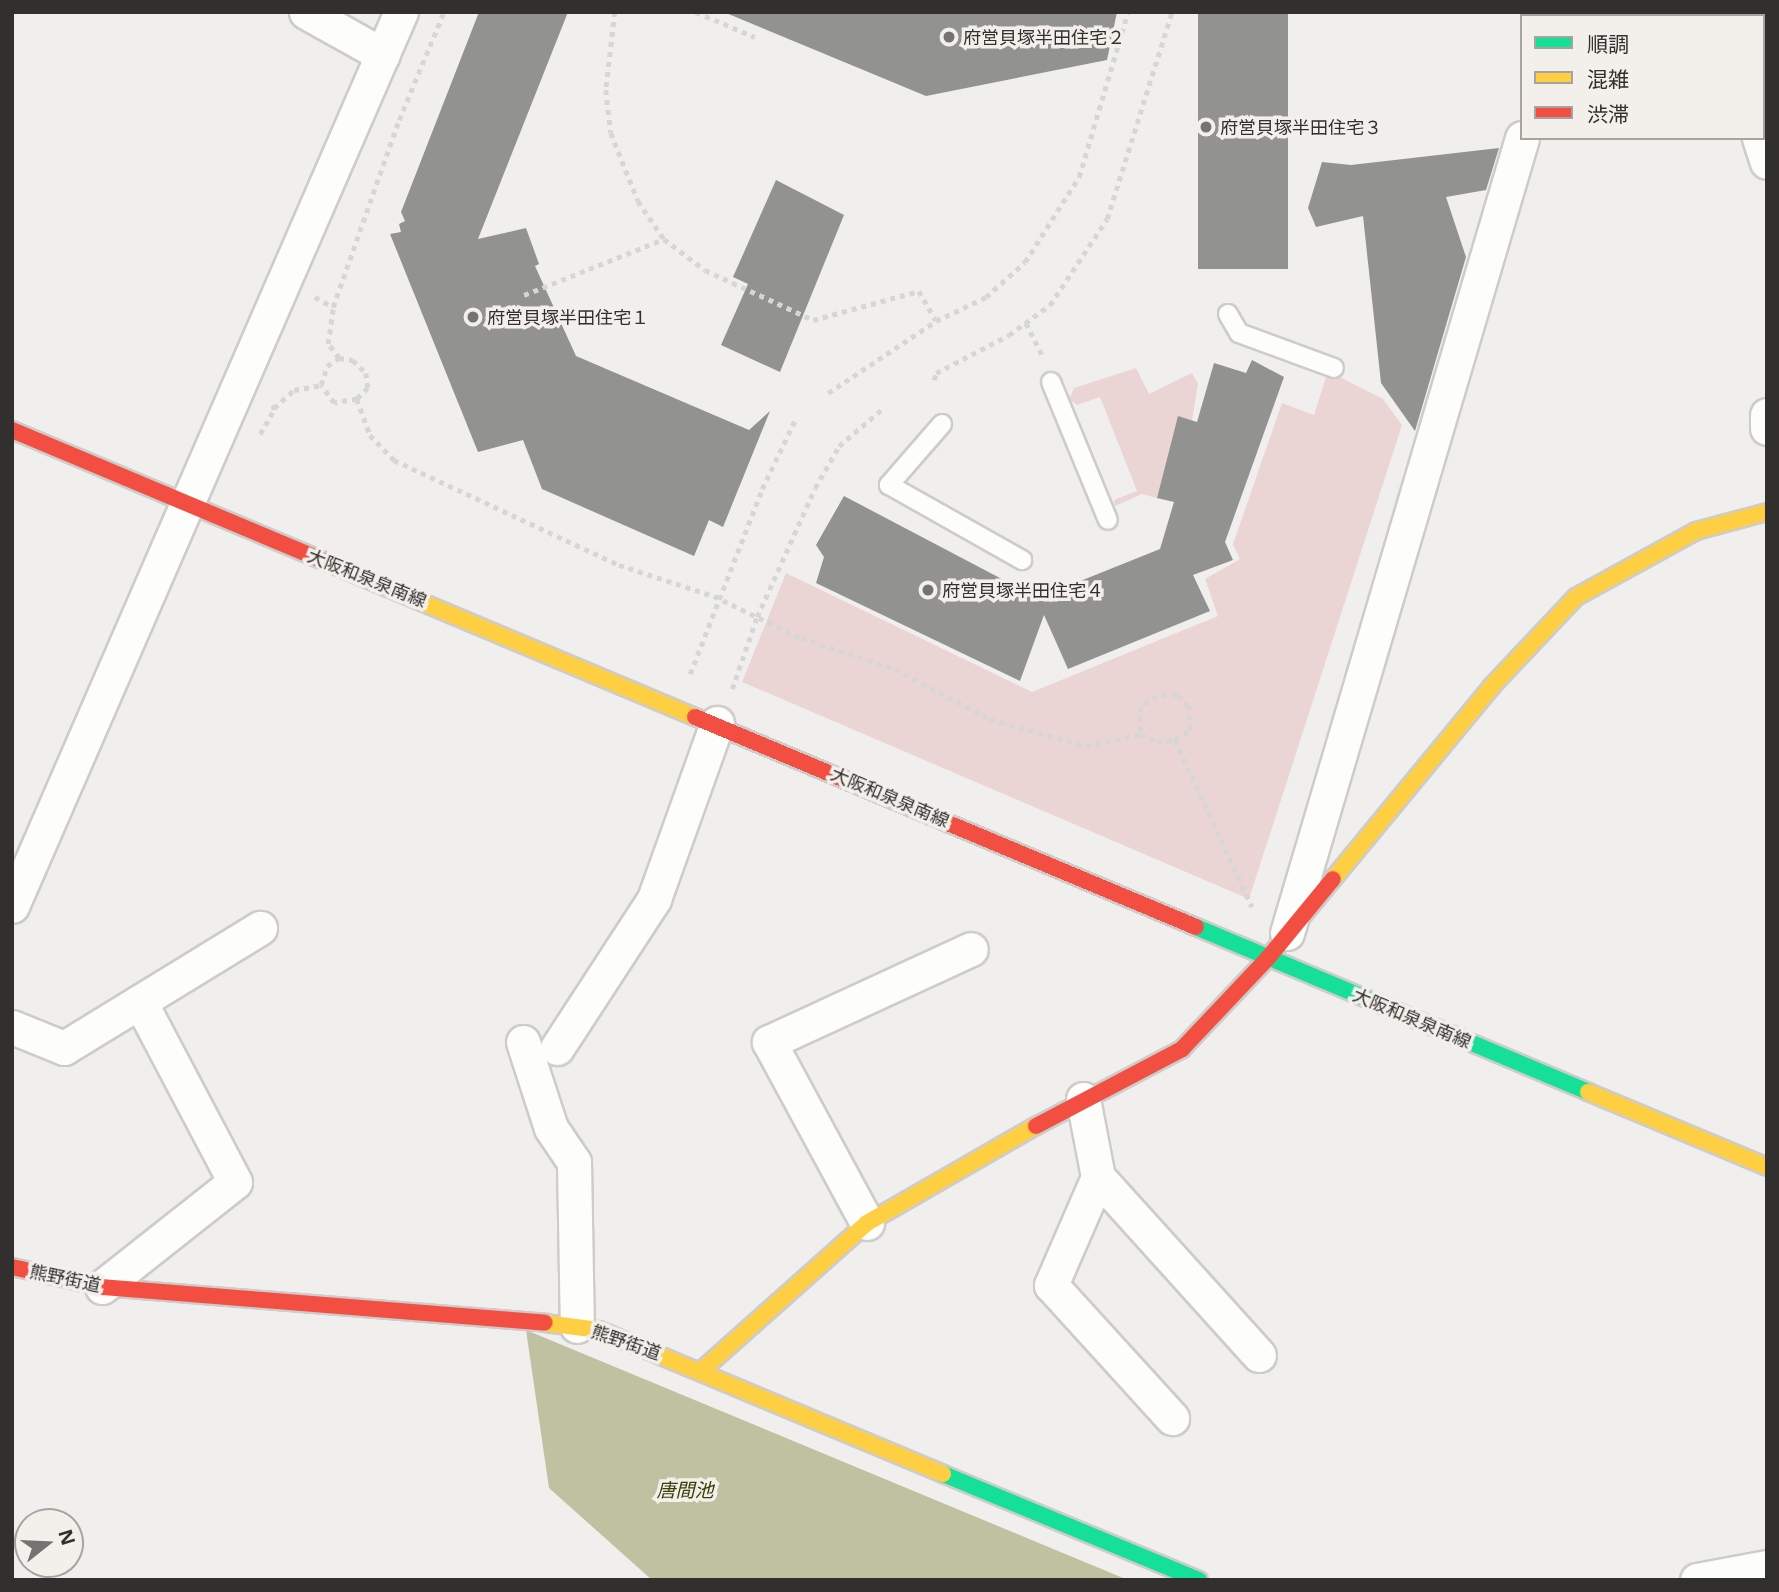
<!DOCTYPE html>
<html>
<head>
<meta charset="utf-8">
<style>
  body { margin:0 }
  #map { position:relative; width:1779px; height:1592px; overflow:hidden; background:#f1efed; font-family:"Open Sans","Noto Sans JP",sans-serif }
  div>[style] { position:absolute }
  .green>* { inset:0; background:#ebd5d4 }
  .water>* { inset:0; background:#bfc2a1 }
  .building>* { inset:0; background:#929290; transform-origin:0 0 }
  .path>* { height:4.5px; margin-top:-2.25px; transform-origin:0; background:repeating-linear-gradient(90deg,#d6d6d5 0 5px,transparent 0 10px) }
  .roads { filter:drop-shadow(2px 0 #ceccca) drop-shadow(-2px 0 #ceccca) drop-shadow(0 2px #ceccca) drop-shadow(0 -2px #ceccca) }
  .lane>* { height:18px; margin:-9px; padding:0 9px; transform-origin:9px; border-radius:9px; background:#fdfdfc }
  .street>* { height:33px; margin:-16.5px; padding:0 16.5px; transform-origin:16.5px; border-radius:16.5px; background:#fdfdfc }
  .fast>* { height:16px; margin:-8px; padding:0 8px; transform-origin:8px; border-radius:8px; background:#16e098 }
  .slow>* { height:16px; margin:-8px; padding:0 8px; transform-origin:8px; border-radius:8px; background:#ffcf43 }
  .jam>* { height:16px; margin:-8px; padding:0 8px; transform-origin:8px; border-radius:8px; background:#f24e42 }
  .dots>* { width:19px; height:19px; translate:-50% -50%; box-sizing:border-box; border:4px solid #f3efeb; border-radius:50% }
  span { translate:-50% -50%; white-space:nowrap; text-align:center; line-height:1.15; -webkit-text-stroke:7px #f3efeb; paint-order:stroke }
  .poi-label { font-size:18px; color:#32302f }
  .left { translate:0 -50%; text-align:left }
  .street-label { font-size:18px; color:#32302f }
  .water-label { font-size:19px; color:#393c04; font-style:italic }
  .frame { position:absolute; inset:0; border:14px solid #32302f; pointer-events:none }
  .legend { position:absolute; left:1520px; top:14px; width:245px; height:126px; box-sizing:border-box; background:#f3efeb; border:2px solid #a6a3a0; margin:0; padding:9px 12px; list-style:none; font-size:21px; color:#32302f }
  .legend li { display:flex; align-items:center; gap:14px; height:35px }
  .legend b { width:35px; border:2px solid #a6a3a0 }
  .north { position:absolute; left:14px; top:1508px; width:70px; height:70px; box-sizing:border-box; background:#f3efeb; border:2px solid #a6a3a0; border-radius:50%; rotate:72deg; font-size:19px; font-weight:700; line-height:28px; text-align:center; color:#32302f }
  .north::after { content:''; display:block; margin:auto; width:24px; height:32px; background:#757372; clip-path:polygon(50% 0,100% 100%,50% 72%,0 100%) }
</style>
</head>
<body>
<div id="map">
  <div class="green">
    <i style="clip-path:polygon(1136px 368px,1149px 394px,1192px 373px,1198px 384px,1192px 420px,1178px 417px,1157px 498px,1142px 494px,1115px 506px,1114px 500px,1137px 491px,1100px 397px,1077px 405px,1069px 399px,1074px 388px)"></i>
    <i style="clip-path:polygon(1328px 371px,1383px 399px,1402px 425px,1249px 899px,742px 682px,786px 573px,1032px 692px,1218px 616px,1205px 579px,1240px 559px,1233px 544px,1282px 403px,1314px 415px)"></i>
  </div>
  <div class="water">
    <i style="clip-path:polygon(526px 1330px,1128px 1580px,652px 1580px,549px 1488px)"></i>
  </div>
  <div class="building">
    <i style="clip-path:polygon(479px 12px,568px 12px,478px 239px,526px 228px,539px 264px,535px 266px,576px 356px,749px 430px,770px 411px,723px 527px,709px 520px,694px 556px,542px 489px,523px 440px,478px 452px,390px 234px,401px 232px,399px 224px,405px 221px,401px 212px)"></i>
    <i style="clip-path:polygon(1117px 12px,1107px 60px,926px 96px,726px 13px)"></i>
    <i style="left:1198px;top:12px;width:90px;height:257px"></i>
    <i style="clip-path:polygon(1499px 148px,1486px 190px,1446px 197px,1466px 257px,1415px 431px,1381px 383px,1363px 216px,1316px 227px,1308px 208px,1322px 162px,1351px 165px)"></i>
    <i style="clip-path:polygon(776px 180px,844px 215px,780px 372px,721px 345px,748px 284px,733px 277px)"></i>
    <i style="clip-path:polygon(1252px 360px,1284px 377px,1225px 542px,1233px 560px,1193px 575px,1210px 611px,1068px 669px,1044px 615px,1020px 681px,816px 583px,824px 557px,816px 545px,844px 496px,1038px 598px,1160px 549px,1174px 502px,1157px 498px,1178px 416px,1197px 422px,1214px 363px,1246px 373px)"></i>
  </div>
  <div class="path">
    <i style="left:615px;top:12px;width:79px;rotate:96.6deg"></i>
    <i style="left:606px;top:90px;width:43px;rotate:83.4deg"></i>
    <i style="left:611px;top:133px;width:73px;rotate:68.3deg"></i>
    <i style="left:638px;top:201px;width:46px;rotate:55.6deg"></i>
    <i style="left:696px;top:12px;width:64px;rotate:23deg"></i>
    <i style="left:524px;top:295px;width:151px;rotate:-21.8deg"></i>
    <i style="left:664px;top:239px;width:51px;rotate:37.1deg"></i>
    <i style="left:705px;top:270px;width:119px;rotate:24.8deg"></i>
    <i style="left:813px;top:320px;width:110px;rotate:-15.3deg"></i>
    <i style="left:919px;top:291px;width:34px;rotate:60deg"></i>
    <i style="left:315px;top:297px;width:21px;rotate:29deg"></i>
    <i style="left:1026px;top:323px;width:37px;rotate:63deg"></i>
    <i style="left:339px;top:358px;width:18px;rotate:-128deg"></i>
    <i style="left:328px;top:344px;width:37px;rotate:-82deg"></i>
    <i style="left:333px;top:307px;width:198px;rotate:-70.6deg"></i>
    <i style="left:399px;top:120px;width:117px;rotate:-67.4deg"></i>
    <i style="left:934px;top:380px;width:7px;rotate:-74deg"></i>
    <i style="left:936px;top:373px;width:82px;rotate:-27.5deg"></i>
    <i style="left:1009px;top:335px;width:51px;rotate:-36.2deg"></i>
    <i style="left:1050px;top:305px;width:103px;rotate:-56.5deg"></i>
    <i style="left:1107px;top:219px;width:217px;rotate:-72.6deg"></i>
    <i style="left:828px;top:393px;width:130px;rotate:-33.7deg"></i>
    <i style="left:936px;top:321px;width:55px;rotate:-25.6deg"></i>
    <i style="left:986px;top:297px;width:52px;rotate:-41.9deg"></i>
    <i style="left:1025px;top:262px;width:101px;rotate:-57.6deg"></i>
    <i style="left:1079px;top:177px;width:172px;rotate:-73.5deg"></i>
    <i style="left:357px;top:399px;width:38px;rotate:70deg"></i>
    <i style="left:370px;top:435px;width:35px;rotate:46deg"></i>
    <i style="left:394px;top:460px;width:248px;rotate:25deg"></i>
    <i style="left:619px;top:565px;width:100px;rotate:18.1deg"></i>
    <i style="left:714px;top:596px;width:97px;rotate:25.8deg"></i>
    <i style="left:801px;top:638px;width:99px;rotate:18.3deg"></i>
    <i style="left:895px;top:669px;width:107px;rotate:27.8deg"></i>
    <i style="left:990px;top:719px;width:100px;rotate:15.7deg"></i>
    <i style="left:1086px;top:746px;width:56px;rotate:-12.3deg"></i>
    <i style="left:274px;top:408px;width:27px;rotate:-42deg"></i>
    <i style="left:294px;top:390px;width:27px;rotate:-10deg"></i>
    <i style="left:321px;top:385px;width:20px;rotate:-72deg"></i>
    <i style="left:327px;top:366px;width:14px;rotate:-34deg"></i>
    <i style="left:339px;top:358px;width:14px;rotate:8deg"></i>
    <i style="left:353px;top:360px;width:18px;rotate:45deg"></i>
    <i style="left:366px;top:373px;width:15px;rotate:82deg"></i>
    <i style="left:368px;top:388px;width:16px;rotate:135deg"></i>
    <i style="left:357px;top:399px;width:23px;rotate:170deg"></i>
    <i style="left:334px;top:403px;width:22px;rotate:-126deg"></i>
    <i style="left:260px;top:434px;width:28px;rotate:-60deg"></i>
    <i style="left:274px;top:410px;width:9px;rotate:-103deg"></i>
    <i style="left:690px;top:674px;width:199px;rotate:-68.7deg"></i>
    <i style="left:762px;top:489px;width:76px;rotate:-64.4deg"></i>
    <i style="left:732px;top:689px;width:76px;rotate:-70.9deg"></i>
    <i style="left:757px;top:617px;width:141px;rotate:-65.8deg"></i>
    <i style="left:815px;top:488px;width:48px;rotate:-60.3deg"></i>
    <i style="left:839px;top:446px;width:55px;rotate:-40.6deg"></i>
    <i style="left:1175px;top:740px;width:18px;rotate:-34deg"></i>
    <i style="left:1190px;top:730px;width:24px;rotate:-95deg"></i>
    <i style="left:1188px;top:706px;width:16px;rotate:-135deg"></i>
    <i style="left:1177px;top:695px;width:20px;rotate:177deg"></i>
    <i style="left:1157px;top:696px;width:19px;rotate:145deg"></i>
    <i style="left:1141px;top:707px;width:27px;rotate:90deg"></i>
    <i style="left:1141px;top:734px;width:18px;rotate:27deg"></i>
    <i style="left:1157px;top:742px;width:18px;rotate:-6deg"></i>
    <i style="left:1175px;top:740px;width:184px;rotate:65.2deg"></i>
  </div>
  <div class="roads">
    <div class="lane">
      <i style="left:1228px;top:314px;width:22px;rotate:60deg"></i>
      <i style="left:1239px;top:333px;width:101px;rotate:20.2deg"></i>
      <i style="left:1051px;top:382px;width:149px;rotate:67.6deg"></i>
      <i style="left:942px;top:424px;width:81px;rotate:131deg"></i>
      <i style="left:889px;top:485px;width:153px;rotate:29.4deg"></i>
    </div>
    <div class="street">
      <i style="left:306px;top:12px;width:88px;rotate:29.2deg"></i>
      <i style="left:1559px;top:16px;width:4px;rotate:-76deg"></i>
      <i style="left:1759px;top:138px;width:25px;rotate:72deg"></i>
      <i style="left:1767px;top:415px;width:13px;rotate:90deg"></i>
      <i style="left:12px;top:906px;width:975px;rotate:-66.49deg"></i>
      <i style="left:1287px;top:933px;width:829px;rotate:-73.53deg"></i>
      <i style="left:12px;top:1027px;width:56px;rotate:22deg"></i>
      <i style="left:64px;top:1048px;width:230px;rotate:-31.5deg"></i>
      <i style="left:523px;top:1042px;width:90px;rotate:72deg"></i>
      <i style="left:551px;top:1128px;width:41px;rotate:55.9deg"></i>
      <i style="left:574px;top:1162px;width:164px;rotate:89deg"></i>
      <i style="left:557px;top:1048px;width:178px;rotate:-56.9deg"></i>
      <i style="left:654px;top:899px;width:187px;rotate:-70.3deg"></i>
      <i style="left:1083px;top:1099px;width:79px;rotate:79.1deg"></i>
      <i style="left:1098px;top:1177px;width:118px;rotate:113.5deg"></i>
      <i style="left:1051px;top:1285px;width:180px;rotate:47.7deg"></i>
      <i style="left:1098px;top:1177px;width:240px;rotate:47.9deg"></i>
      <i style="left:867px;top:1223px;width:206px;rotate:-118.4deg"></i>
      <i style="left:769px;top:1042px;width:222px;rotate:-24.7deg"></i>
      <i style="left:102px;top:1287px;width:169px;rotate:-38.3deg"></i>
      <i style="left:235px;top:1182px;width:204px;rotate:-117.8deg"></i>
      <i style="left:1697px;top:1580px;width:71px;rotate:-10.5deg"></i>
    </div>
    <div class="fast">
      <i style="left:1196px;top:927px;width:425px;rotate:22.8deg"></i>
      <i style="left:943px;top:1474px;width:277px;rotate:22.5deg"></i>
    </div>
    <div class="slow">
      <i style="left:388px;top:588px;width:333px;rotate:22.8deg"></i>
      <i style="left:1333px;top:879px;width:250px;rotate:-50.5deg"></i>
      <i style="left:1492px;top:686px;width:122px;rotate:-46.7deg"></i>
      <i style="left:1576px;top:597px;width:137px;rotate:-28.8deg"></i>
      <i style="left:1696px;top:531px;width:73px;rotate:-15deg"></i>
      <i style="left:1588px;top:1092px;width:194px;rotate:22.7deg"></i>
      <i style="left:545px;top:1323px;width:54px;rotate:7.4deg"></i>
      <i style="left:599px;top:1330px;width:373px;rotate:22.7deg"></i>
      <i style="left:702px;top:1370px;width:221px;rotate:-41.7deg"></i>
      <i style="left:867px;top:1223px;width:195px;rotate:-29.9deg"></i>
    </div>
    <div class="jam">
      <i style="left:12px;top:430px;width:408px;rotate:22.8deg"></i>
      <i style="left:695px;top:717px;width:543px;rotate:22.74deg"></i>
      <i style="left:1036px;top:1126px;width:165px;rotate:-27.8deg"></i>
      <i style="left:1182px;top:1049px;width:125px;rotate:-46.6deg"></i>
      <i style="left:1268px;top:958px;width:102px;rotate:-50.6deg"></i>
      <i style="left:12px;top:1267px;width:92px;rotate:12.5deg"></i>
      <i style="left:102px;top:1287px;width:444px;rotate:4.6deg"></i>
    </div>
  </div>
  <div class="dots">
    <i style="left:949px;top:37px;background:#757372"></i>
    <i style="left:1206px;top:127px;background:#757372"></i>
    <i style="left:473px;top:317px;background:#757372"></i>
    <i style="left:928px;top:590px;background:#757372"></i>
  </div>
  <div class="poi-label">
    <span class="left" style="left:963px;top:37px">府営貝塚半田住宅２</span>
    <span class="left" style="left:1220px;top:127px">府営貝塚半田住宅３</span>
    <span class="left" style="left:487px;top:317px">府営貝塚半田住宅１</span>
    <span class="left" style="left:942px;top:590px">府営貝塚半田住宅４</span>
  </div>
  <div class="street-label">
    <span style="left:367px;top:578px;rotate:22deg">大阪和泉泉南線</span>
    <span style="left:890px;top:797px;rotate:23deg">大阪和泉泉南線</span>
    <span style="left:1412px;top:1018px;rotate:23deg">大阪和泉泉南線</span>
    <span style="left:65px;top:1278px;rotate:12deg">熊野街道</span>
    <span style="left:626px;top:1342px;rotate:19deg">熊野街道</span>
  </div>
  <div class="water-label">
    <span style="left:685px;top:1491px">唐間池</span>
  </div>
  <div class="frame"></div>
  <ul class="legend">
  <li><b style="height:9px;background:#16e098"></b>順調</li>
  <li><b style="height:9px;background:#ffcf43"></b>混雑</li>
  <li><b style="height:9px;background:#f24e42"></b>渋滞</li>
  </ul>
  <div class="north">N</div>
</div>
</body>
</html>
